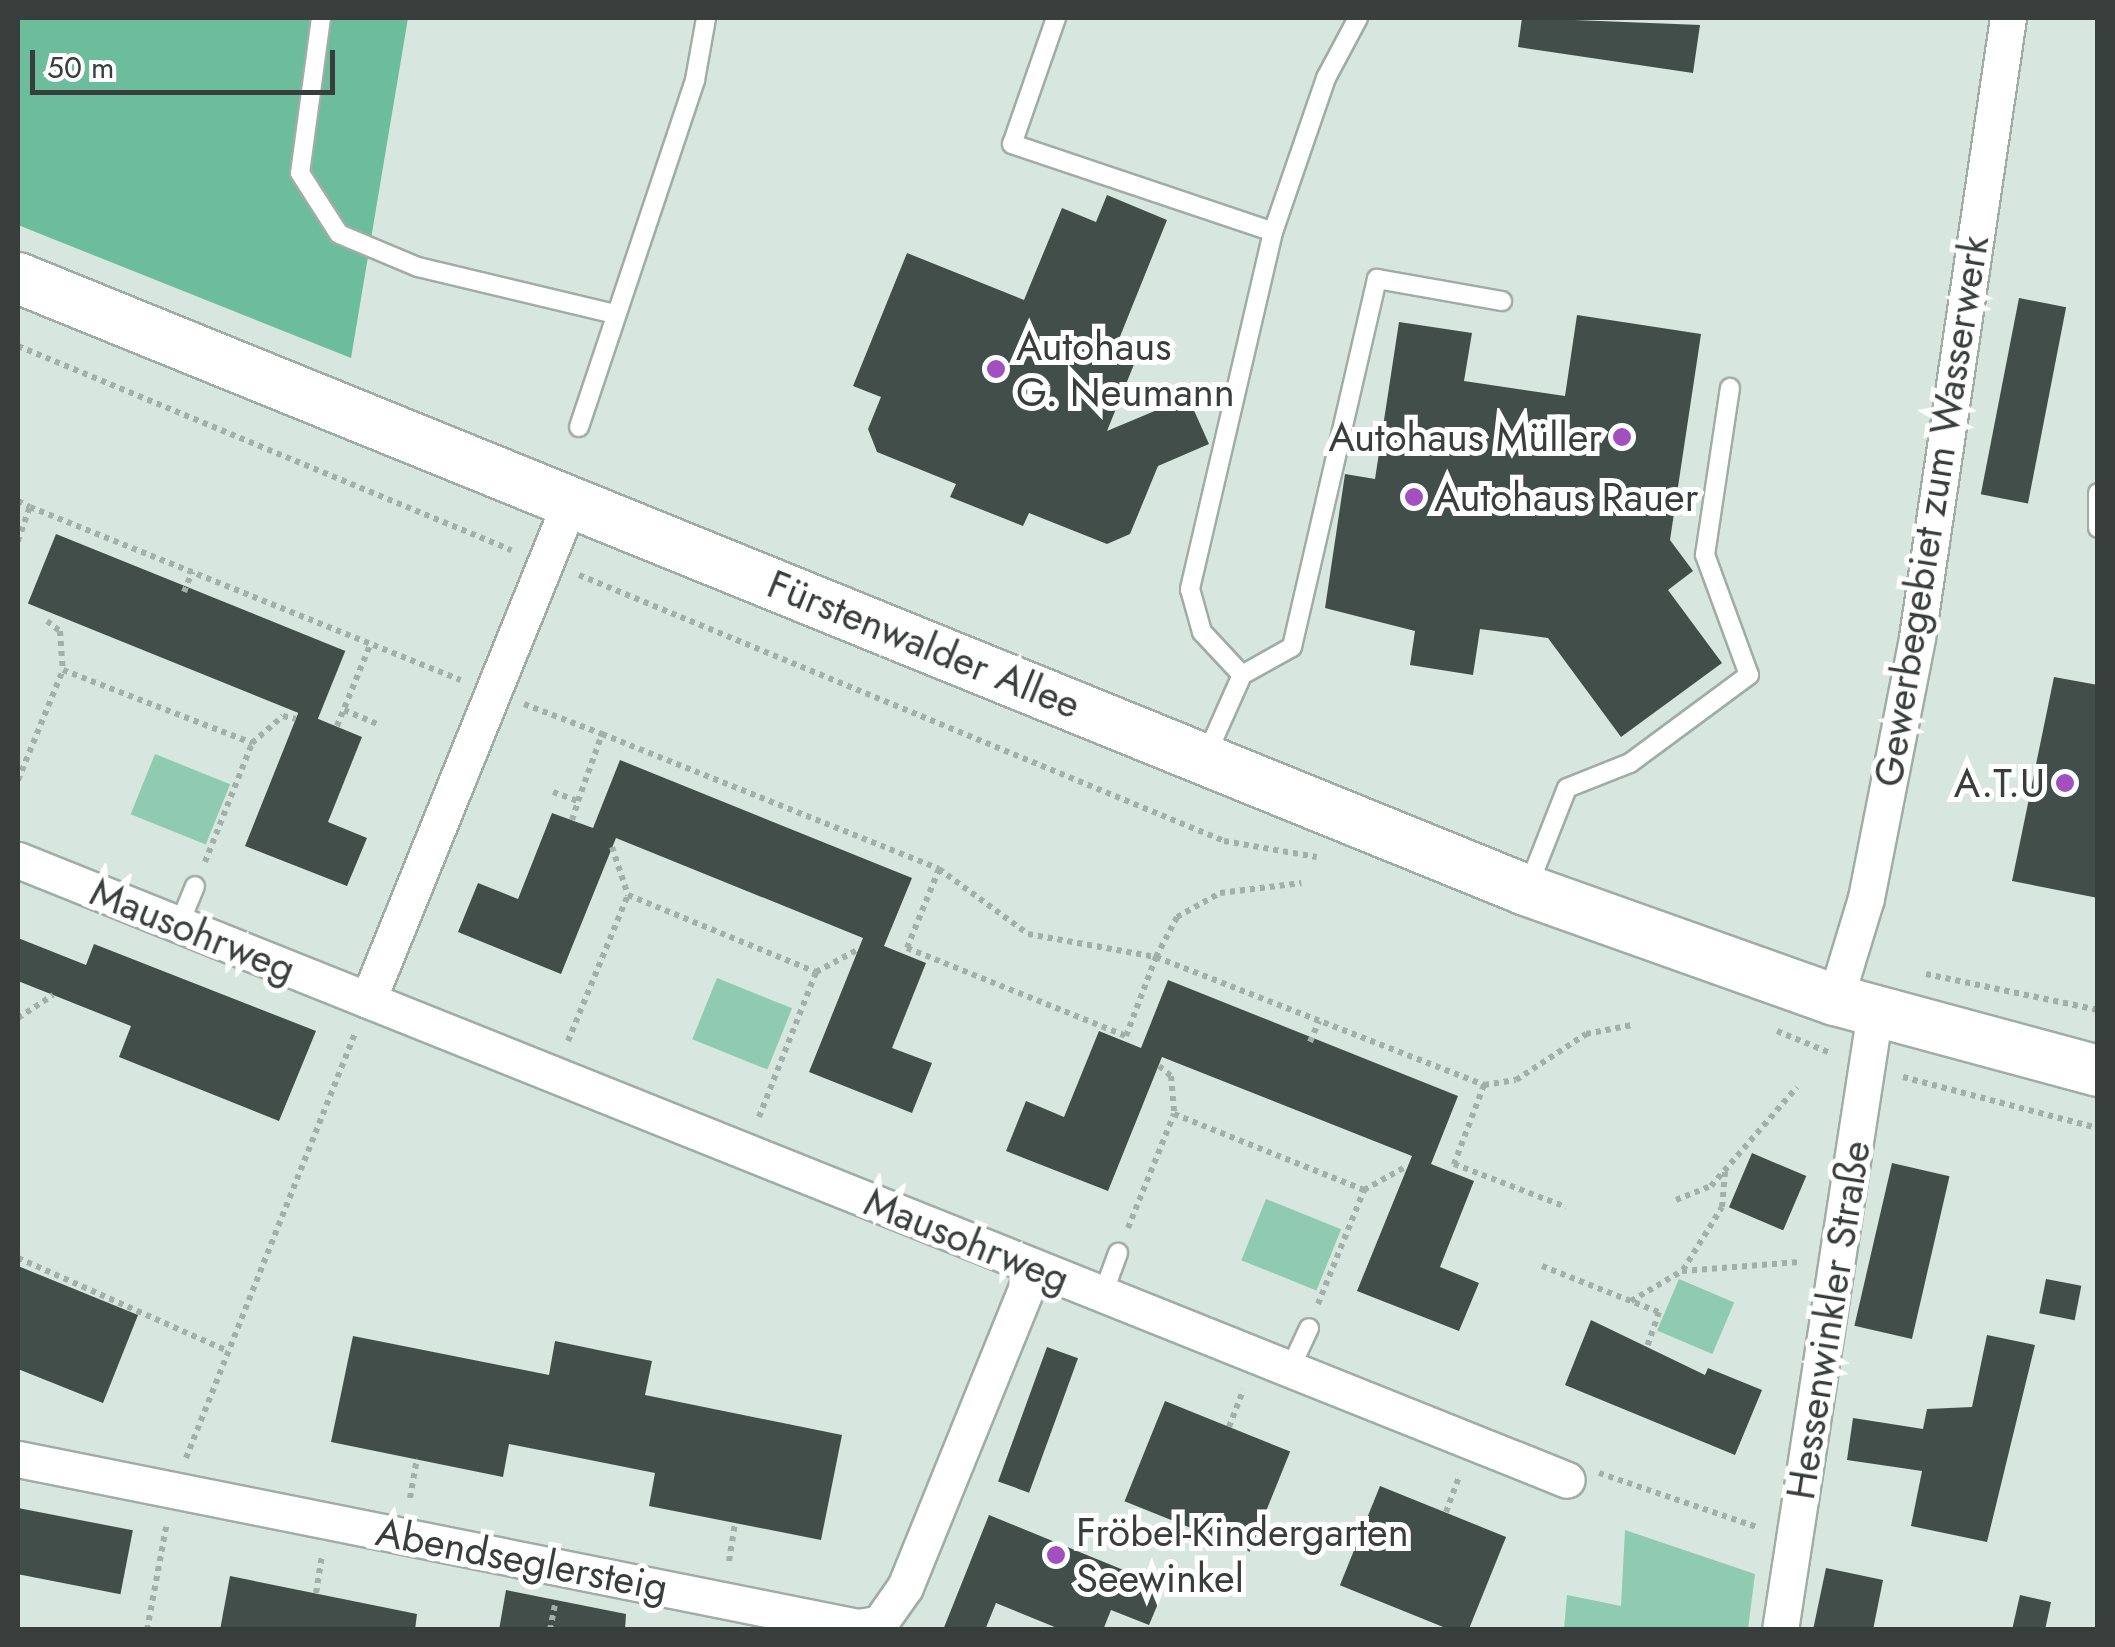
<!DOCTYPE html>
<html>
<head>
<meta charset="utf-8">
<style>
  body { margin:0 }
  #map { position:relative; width:2115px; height:1647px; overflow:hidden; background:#d7e6df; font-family:Jost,sans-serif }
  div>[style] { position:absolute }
  .green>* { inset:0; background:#8fcbb1; transform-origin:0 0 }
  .forest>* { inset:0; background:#6cbd9c }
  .building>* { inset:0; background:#424e49; transform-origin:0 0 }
  .path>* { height:6px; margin-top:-3px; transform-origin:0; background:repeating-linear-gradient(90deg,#a3afaa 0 5px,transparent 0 10px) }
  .roads { filter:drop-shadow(2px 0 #9fada6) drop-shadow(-2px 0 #9fada6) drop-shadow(0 2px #9fada6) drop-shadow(0 -2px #9fada6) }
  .service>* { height:18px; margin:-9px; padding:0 9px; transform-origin:9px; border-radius:9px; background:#fff }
  .minor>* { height:35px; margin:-17.5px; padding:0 17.5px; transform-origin:17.5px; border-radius:17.5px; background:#fff }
  .secondary>* { height:50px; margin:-25px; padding:0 25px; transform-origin:25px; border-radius:25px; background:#fff }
  .dots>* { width:28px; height:28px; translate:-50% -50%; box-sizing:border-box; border:5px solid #fff; border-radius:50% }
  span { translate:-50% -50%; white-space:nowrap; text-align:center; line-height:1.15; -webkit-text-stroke:10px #fff; paint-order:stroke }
  .poi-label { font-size:40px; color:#383e3b }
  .left { translate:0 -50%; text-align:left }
  .right { translate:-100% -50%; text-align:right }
  .street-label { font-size:40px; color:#383e3b }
  .frame { position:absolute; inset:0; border:20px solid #383e3b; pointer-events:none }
  .scale { position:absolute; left:30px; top:50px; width:305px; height:45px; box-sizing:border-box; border:5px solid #383e3b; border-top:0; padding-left:12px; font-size:30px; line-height:35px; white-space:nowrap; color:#383e3b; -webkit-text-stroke:8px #fff; paint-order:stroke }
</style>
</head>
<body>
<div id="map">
  <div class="green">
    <i style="left:155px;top:754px;width:81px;height:65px;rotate:22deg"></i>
    <i style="left:717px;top:978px;width:81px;height:66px;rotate:22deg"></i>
    <i style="left:1266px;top:1199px;width:81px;height:66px;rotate:22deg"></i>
    <i style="left:1679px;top:1279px;width:60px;height:56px;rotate:23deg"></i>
    <i style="clip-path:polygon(1625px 1530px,1755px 1574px,1748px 1629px,1564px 1629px,1567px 1595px,1621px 1606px)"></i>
  </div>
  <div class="forest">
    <i style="clip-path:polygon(18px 18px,408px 18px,351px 358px,18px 225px)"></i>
  </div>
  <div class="building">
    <i style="clip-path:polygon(1522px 18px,1700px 25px,1693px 73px,1518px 47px)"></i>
    <i style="clip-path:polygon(1107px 195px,1167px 220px,1117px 344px,1139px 352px,1107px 431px,1188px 397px,1209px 444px,1158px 466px,1130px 534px,1107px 544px,1029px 513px,1023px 526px,950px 497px,956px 484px,877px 452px,868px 429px,881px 397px,853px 386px,907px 253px,1024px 300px,1062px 208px,1096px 222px)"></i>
    <i style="left:2019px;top:298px;width:48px;height:200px;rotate:11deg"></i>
    <i style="clip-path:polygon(1577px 315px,1701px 334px,1670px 540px,1693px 571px,1668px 590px,1722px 663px,1621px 737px,1548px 638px,1480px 629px,1473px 675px,1410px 665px,1415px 631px,1325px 608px,1345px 474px,1375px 479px,1399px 322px,1472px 333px,1464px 381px,1565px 396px)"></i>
    <i style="left:56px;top:534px;width:312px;height:75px;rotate:22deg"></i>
    <i style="clip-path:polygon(2054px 677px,2098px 685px,2098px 898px,2012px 881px)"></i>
    <i style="clip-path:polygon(299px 711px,362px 737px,328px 822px,367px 838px,347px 886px,245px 846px)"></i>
    <i style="clip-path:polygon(620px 760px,912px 878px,884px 946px,926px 963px,892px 1048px,932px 1063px,912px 1113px,809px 1072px,863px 938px,616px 838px,561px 974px,458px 932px,478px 883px,518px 899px,552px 813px,593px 828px)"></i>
    <i style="clip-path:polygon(18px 938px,86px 965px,94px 944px,316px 1031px,279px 1121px,119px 1057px,131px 1026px,18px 981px)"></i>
    <i style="clip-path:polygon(1168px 980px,1458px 1096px,1431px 1164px,1474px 1181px,1440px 1267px,1479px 1283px,1459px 1331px,1357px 1291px,1412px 1156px,1162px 1057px,1108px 1191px,1006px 1151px,1026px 1101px,1064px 1117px,1099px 1031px,1141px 1048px)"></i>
    <i style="left:1752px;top:1153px;width:59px;height:59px;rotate:23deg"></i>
    <i style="left:1892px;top:1163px;width:59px;height:167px;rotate:13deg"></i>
    <i style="clip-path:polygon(18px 1266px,138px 1315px,103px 1403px,18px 1369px)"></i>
    <i style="left:2046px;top:1279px;width:36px;height:35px;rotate:11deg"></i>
    <i style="clip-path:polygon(1591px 1320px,1705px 1375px,1708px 1368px,1762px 1390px,1735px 1455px,1565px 1385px)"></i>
    <i style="clip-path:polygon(1987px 1335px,2035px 1345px,1987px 1542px,1911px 1526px,1922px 1471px,1847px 1460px,1853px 1418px,1923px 1429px,1927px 1409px,1972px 1407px)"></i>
    <i style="clip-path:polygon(353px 1336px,549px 1375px,555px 1341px,617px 1354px,652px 1361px,645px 1395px,842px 1435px,821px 1540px,649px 1506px,655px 1473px,565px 1455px,509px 1444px,503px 1477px,331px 1442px)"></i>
    <i style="left:1047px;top:1347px;width:33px;height:143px;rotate:20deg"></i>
    <i style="left:1165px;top:1401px;width:135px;height:108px;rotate:22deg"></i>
    <i style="left:1380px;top:1486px;width:136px;height:107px;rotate:22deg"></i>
    <i style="left:18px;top:1508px;width:117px;height:65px;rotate:11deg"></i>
    <i style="clip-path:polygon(989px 1515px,1165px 1587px,1149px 1625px,1111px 1610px,1103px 1630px,1062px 1630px,996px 1603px,985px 1630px,943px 1630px)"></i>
    <i style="clip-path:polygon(1826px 1568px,1883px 1580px,1873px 1630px,1813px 1630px)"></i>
    <i style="clip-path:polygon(230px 1576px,417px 1614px,415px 1630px,220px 1630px)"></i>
    <i style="clip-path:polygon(506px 1590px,626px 1614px,625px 1630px,499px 1630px)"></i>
    <i style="clip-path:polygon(2020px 1595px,2051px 1602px,2045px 1630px,2012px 1630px)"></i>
  </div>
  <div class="path">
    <i style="left:18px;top:346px;width:534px;rotate:22.48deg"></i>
    <i style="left:18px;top:501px;width:13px;rotate:27deg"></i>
    <i style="left:18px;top:541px;width:36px;rotate:-71deg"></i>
    <i style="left:30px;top:507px;width:464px;rotate:21.9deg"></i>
    <i style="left:579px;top:575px;width:698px;rotate:22.41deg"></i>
    <i style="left:1224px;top:841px;width:94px;rotate:9.8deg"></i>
    <i style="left:184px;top:592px;width:22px;rotate:-68deg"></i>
    <i style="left:47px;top:621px;width:16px;rotate:38deg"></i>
    <i style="left:60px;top:631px;width:39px;rotate:86deg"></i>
    <i style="left:524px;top:704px;width:84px;rotate:21deg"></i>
    <i style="left:344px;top:710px;width:38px;rotate:23deg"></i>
    <i style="left:337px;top:726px;width:87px;rotate:-67.8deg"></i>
    <i style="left:18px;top:780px;width:119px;rotate:-67.8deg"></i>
    <i style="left:63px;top:670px;width:203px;rotate:21.1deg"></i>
    <i style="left:553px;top:792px;width:27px;rotate:20deg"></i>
    <i style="left:578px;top:801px;width:71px;rotate:-70.3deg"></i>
    <i style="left:602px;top:734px;width:363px;rotate:21.8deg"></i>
    <i style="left:939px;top:869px;width:85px;rotate:112.1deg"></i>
    <i style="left:907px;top:948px;width:236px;rotate:21.9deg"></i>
    <i style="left:1126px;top:1036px;width:85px;rotate:-69.2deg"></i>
    <i style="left:1156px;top:957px;width:352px;rotate:21.3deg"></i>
    <i style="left:1484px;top:1085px;width:85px;rotate:110.8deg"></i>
    <i style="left:1454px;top:1164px;width:120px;rotate:21deg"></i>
    <i style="left:572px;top:820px;width:20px;rotate:-72deg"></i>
    <i style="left:612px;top:847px;width:51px;rotate:71.6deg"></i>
    <i style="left:205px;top:862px;width:128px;rotate:-68.4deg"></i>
    <i style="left:252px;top:743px;width:41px;rotate:-41.1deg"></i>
    <i style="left:283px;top:716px;width:13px;rotate:13deg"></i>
    <i style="left:939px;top:869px;width:110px;rotate:36.1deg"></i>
    <i style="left:1028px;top:934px;width:130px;rotate:10.2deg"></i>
    <i style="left:1156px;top:957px;width:45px;rotate:-62.3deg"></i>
    <i style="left:1177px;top:917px;width:49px;rotate:-29.2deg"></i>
    <i style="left:1220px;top:893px;width:82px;rotate:-7deg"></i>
    <i style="left:1926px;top:974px;width:176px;rotate:11.8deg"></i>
    <i style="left:18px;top:1018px;width:42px;rotate:-33.3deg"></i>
    <i style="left:1777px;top:1031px;width:57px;rotate:22.5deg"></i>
    <i style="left:568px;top:1041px;width:158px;rotate:-67.7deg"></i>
    <i style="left:628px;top:895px;width:203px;rotate:22.3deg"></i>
    <i style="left:1310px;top:1042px;width:23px;rotate:-67deg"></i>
    <i style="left:1159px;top:1066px;width:16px;rotate:40deg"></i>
    <i style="left:1171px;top:1076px;width:38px;rotate:85deg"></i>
    <i style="left:1903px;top:1077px;width:202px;rotate:14.7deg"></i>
    <i style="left:1484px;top:1085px;width:32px;rotate:-9deg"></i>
    <i style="left:1516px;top:1080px;width:84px;rotate:-33.3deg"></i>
    <i style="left:1586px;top:1034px;width:47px;rotate:-11.1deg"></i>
    <i style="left:759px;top:1117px;width:156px;rotate:-68.5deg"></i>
    <i style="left:816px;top:972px;width:49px;rotate:-28.1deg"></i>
    <i style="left:1676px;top:1200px;width:38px;rotate:-22deg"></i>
    <i style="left:1711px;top:1186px;width:131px;rotate:-49deg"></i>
    <i style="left:1128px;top:1228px;width:123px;rotate:-68deg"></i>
    <i style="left:1174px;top:1114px;width:205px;rotate:21.8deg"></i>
    <i style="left:18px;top:1258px;width:230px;rotate:23.9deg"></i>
    <i style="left:1542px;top:1266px;width:126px;rotate:21.5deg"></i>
    <i style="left:1659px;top:1312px;width:40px;rotate:108.9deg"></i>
    <i style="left:1683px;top:1270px;width:74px;rotate:-58.2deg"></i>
    <i style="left:1722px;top:1207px;width:37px;rotate:-85deg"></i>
    <i style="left:1631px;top:1301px;width:59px;rotate:-30.5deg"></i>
    <i style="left:1682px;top:1271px;width:118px;rotate:-4.4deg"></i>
    <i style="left:1318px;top:1304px;width:123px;rotate:-68deg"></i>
    <i style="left:1364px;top:1190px;width:49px;rotate:-29.2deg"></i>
    <i style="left:1229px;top:1427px;width:40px;rotate:-69deg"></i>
    <i style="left:186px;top:1458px;width:457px;rotate:-68.3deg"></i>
    <i style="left:1599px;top:1473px;width:167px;rotate:18.9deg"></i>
    <i style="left:410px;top:1498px;width:40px;rotate:-80deg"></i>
    <i style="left:1446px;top:1512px;width:40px;rotate:-69.8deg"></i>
    <i style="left:729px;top:1561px;width:38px;rotate:-81deg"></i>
    <i style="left:316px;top:1593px;width:38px;rotate:-81deg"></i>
    <i style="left:147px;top:1630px;width:105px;rotate:-79.5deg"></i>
    <i style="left:550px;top:1630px;width:26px;rotate:-79deg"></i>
  </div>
  <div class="roads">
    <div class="service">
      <i style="left:321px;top:18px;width:156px;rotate:97.7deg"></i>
      <i style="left:300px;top:173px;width:72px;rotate:57.4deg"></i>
      <i style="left:339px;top:234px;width:86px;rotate:22.7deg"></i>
      <i style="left:418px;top:267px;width:198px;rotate:13.4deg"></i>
      <i style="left:1056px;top:18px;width:133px;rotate:109.2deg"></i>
      <i style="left:1012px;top:144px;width:275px;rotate:18.6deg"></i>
      <i style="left:1273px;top:232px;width:367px;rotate:103.1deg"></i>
      <i style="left:1190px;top:589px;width:45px;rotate:74.4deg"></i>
      <i style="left:1202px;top:632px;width:59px;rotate:47.1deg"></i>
      <i style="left:1242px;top:675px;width:91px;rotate:114deg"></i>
      <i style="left:1273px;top:232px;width:163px;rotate:-71deg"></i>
      <i style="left:1326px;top:78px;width:68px;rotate:-61.9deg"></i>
      <i style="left:579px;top:427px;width:366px;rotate:-71.5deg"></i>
      <i style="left:695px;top:80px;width:63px;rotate:-79.9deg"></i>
      <i style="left:2098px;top:493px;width:35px;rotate:90deg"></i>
      <i style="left:1242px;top:675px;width:57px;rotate:-29.2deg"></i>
      <i style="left:1292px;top:647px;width:378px;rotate:-77deg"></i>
      <i style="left:1377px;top:279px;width:127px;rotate:10deg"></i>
      <i style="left:1528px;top:887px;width:106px;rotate:-68.5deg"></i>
      <i style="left:1567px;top:788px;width:68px;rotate:-21.6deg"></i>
      <i style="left:1630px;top:763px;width:148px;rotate:-36.5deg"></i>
      <i style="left:1749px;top:675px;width:128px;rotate:-110.1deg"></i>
      <i style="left:1705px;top:555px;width:169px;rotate:-81.5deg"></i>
      <i style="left:179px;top:925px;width:42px;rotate:-67.7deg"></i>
      <i style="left:1103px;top:1294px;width:44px;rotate:-69.9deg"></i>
      <i style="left:1290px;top:1369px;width:45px;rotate:-65.1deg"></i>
    </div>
    <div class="minor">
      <i style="left:18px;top:860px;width:1668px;rotate:21.81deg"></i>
      <i style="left:368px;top:1000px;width:537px;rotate:-67.92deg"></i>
      <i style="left:1835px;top:1000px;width:107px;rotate:-73.1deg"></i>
      <i style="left:1866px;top:898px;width:266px;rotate:-78.9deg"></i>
      <i style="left:1917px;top:637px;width:626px;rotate:-81.64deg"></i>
      <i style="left:18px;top:1459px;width:856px;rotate:11.32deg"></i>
      <i style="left:857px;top:1627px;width:22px;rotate:-8deg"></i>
      <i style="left:879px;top:1624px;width:45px;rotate:-54.9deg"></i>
      <i style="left:905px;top:1587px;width:345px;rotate:-67.9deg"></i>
      <i style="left:1780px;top:1630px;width:626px;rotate:-81.27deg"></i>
    </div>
    <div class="secondary">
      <i style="left:18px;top:278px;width:1627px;rotate:22.09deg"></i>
      <i style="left:1526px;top:890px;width:328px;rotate:19.6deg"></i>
      <i style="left:1835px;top:1000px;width:272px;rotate:15.1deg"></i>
    </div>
  </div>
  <div class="dots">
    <i style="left:996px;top:369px;background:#a250c0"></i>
    <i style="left:1622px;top:437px;background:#a250c0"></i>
    <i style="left:1414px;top:497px;background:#a250c0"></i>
    <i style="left:2065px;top:783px;background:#a250c0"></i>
    <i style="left:1056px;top:1555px;background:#a250c0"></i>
  </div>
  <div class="poi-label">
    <span class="left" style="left:1016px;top:369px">Autohaus<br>G. Neumann</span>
    <span class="right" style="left:1602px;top:437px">Autohaus Müller</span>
    <span class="left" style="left:1434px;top:497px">Autohaus Rauer</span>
    <span class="right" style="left:2045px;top:783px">A.T.U</span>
    <span class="left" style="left:1076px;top:1555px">Fröbel-Kindergarten<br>Seewinkel</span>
  </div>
  <div class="street-label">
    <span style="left:1931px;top:511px;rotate:-81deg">Gewerbegebiet zum Wasserwerk</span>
    <span style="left:924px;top:644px;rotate:22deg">Fürstenwalder Allee</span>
    <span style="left:193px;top:930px;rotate:22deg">Mausohrweg</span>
    <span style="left:967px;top:1240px;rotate:22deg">Mausohrweg</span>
    <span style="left:1828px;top:1320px;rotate:-81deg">Hessenwinkler Straße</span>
    <span style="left:522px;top:1559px;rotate:11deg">Abendseglersteig</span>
  </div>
  <div class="frame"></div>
  <div class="scale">50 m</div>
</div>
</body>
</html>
